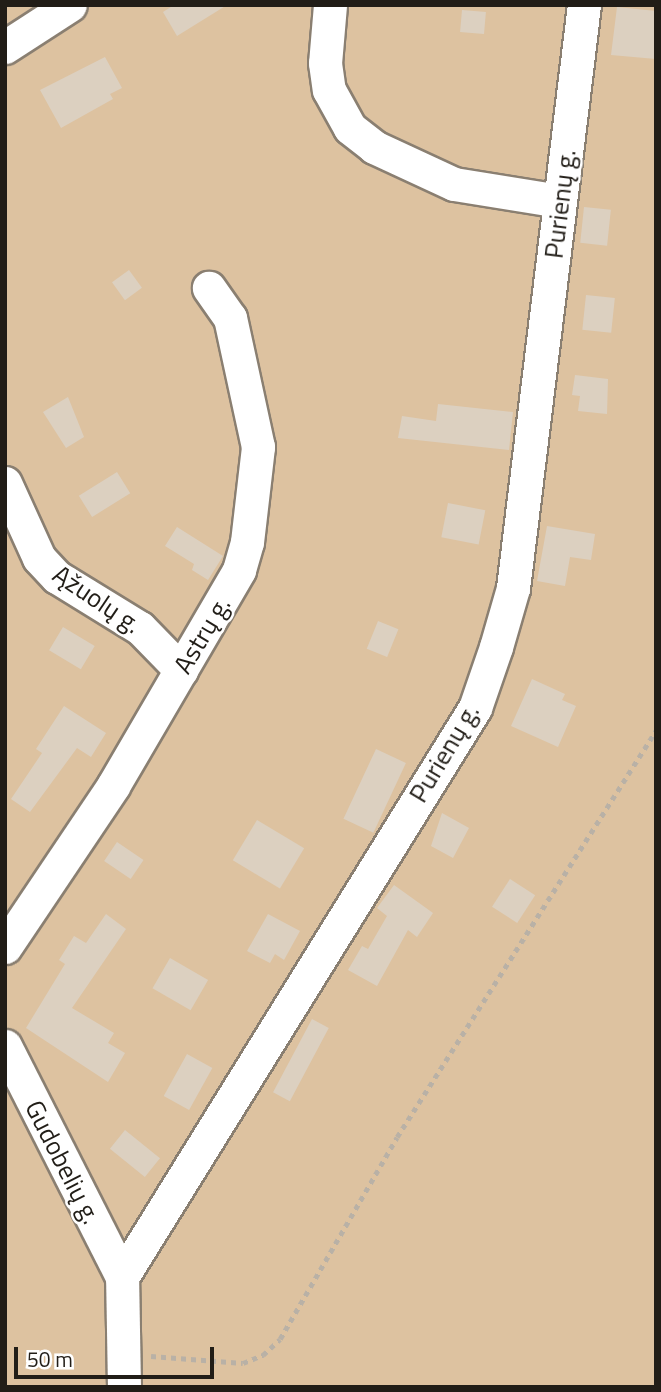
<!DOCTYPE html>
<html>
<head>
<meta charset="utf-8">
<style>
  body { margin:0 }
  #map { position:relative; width:661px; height:1392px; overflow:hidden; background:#fdf3e6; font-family:"Titillium Web",sans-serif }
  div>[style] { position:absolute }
  .green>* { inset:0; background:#ddc2a0; transform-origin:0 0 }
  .building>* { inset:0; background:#dcd0c0; transform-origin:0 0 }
  .path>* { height:4.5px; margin-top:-2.25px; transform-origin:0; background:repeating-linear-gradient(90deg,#b9b1a6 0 5px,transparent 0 10px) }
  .roads { filter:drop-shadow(2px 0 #8a7f71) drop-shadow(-2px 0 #8a7f71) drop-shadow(0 2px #8a7f71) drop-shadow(0 -2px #8a7f71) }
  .minor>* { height:33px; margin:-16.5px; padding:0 16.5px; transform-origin:16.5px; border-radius:16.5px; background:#fff }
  span { translate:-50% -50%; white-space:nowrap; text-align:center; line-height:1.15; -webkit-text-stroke:5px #fff; paint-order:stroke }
  .street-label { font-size:26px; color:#211d17 }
  .frame { position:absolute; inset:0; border:7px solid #211d17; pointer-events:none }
  .scale { position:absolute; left:14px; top:1347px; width:200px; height:32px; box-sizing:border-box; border:4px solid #211d17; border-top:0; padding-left:9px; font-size:21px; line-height:24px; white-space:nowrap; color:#211d17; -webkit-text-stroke:5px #fff; paint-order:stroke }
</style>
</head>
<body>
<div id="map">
  <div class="green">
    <i style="left:5px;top:5px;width:651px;height:1382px"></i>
  </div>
  <div class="building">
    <i style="clip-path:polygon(174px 5px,227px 5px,177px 36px,163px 12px)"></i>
    <i style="clip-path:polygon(617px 7px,656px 11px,656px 59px,611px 55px)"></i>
    <i style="left:462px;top:10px;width:24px;height:22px;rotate:5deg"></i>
    <i style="clip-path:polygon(105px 57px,122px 88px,110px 94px,113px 99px,61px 128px,40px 90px)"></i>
    <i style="left:584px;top:207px;width:27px;height:36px;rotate:6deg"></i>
    <i style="left:129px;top:270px;width:22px;height:21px;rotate:54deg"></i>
    <i style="left:586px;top:295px;width:29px;height:35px;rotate:6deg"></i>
    <i style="clip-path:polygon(575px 375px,608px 379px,607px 414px,578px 411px,580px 396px,572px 395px)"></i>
    <i style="clip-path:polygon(68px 397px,84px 437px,66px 448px,43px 412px)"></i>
    <i style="clip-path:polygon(438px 404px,513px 412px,509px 450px,398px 438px,402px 416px,436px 421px)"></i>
    <i style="left:117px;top:472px;width:25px;height:45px;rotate:58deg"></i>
    <i style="left:448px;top:503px;width:38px;height:35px;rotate:11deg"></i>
    <i style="clip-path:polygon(547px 526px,595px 534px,591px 560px,570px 557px,565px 586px,537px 581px)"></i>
    <i style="clip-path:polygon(177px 527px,223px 556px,208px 580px,192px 570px,194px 564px,165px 546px)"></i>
    <i style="left:378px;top:621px;width:22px;height:30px;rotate:22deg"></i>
    <i style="left:63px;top:627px;width:37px;height:27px;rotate:31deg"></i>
    <i style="clip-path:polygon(532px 679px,565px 694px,562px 700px,576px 706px,558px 747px,511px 726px)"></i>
    <i style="clip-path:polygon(64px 706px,106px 733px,91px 757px,77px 748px,30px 812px,11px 799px,42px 753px,36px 749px)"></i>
    <i style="left:376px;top:749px;width:33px;height:77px;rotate:25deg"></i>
    <i style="clip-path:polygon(442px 813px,469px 828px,453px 858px,431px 846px)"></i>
    <i style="left:257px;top:820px;width:55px;height:47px;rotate:31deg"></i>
    <i style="left:117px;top:842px;width:32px;height:23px;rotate:34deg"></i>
    <i style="left:510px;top:879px;width:30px;height:33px;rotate:33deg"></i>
    <i style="clip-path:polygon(394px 885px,433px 913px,417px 937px,408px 930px,377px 986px,348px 970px,362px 946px,368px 949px,387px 916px,377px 908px)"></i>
    <i style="clip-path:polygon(106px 914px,126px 929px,72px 1008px,114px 1033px,108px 1043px,125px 1053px,108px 1082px,26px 1028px,65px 964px,59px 960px,74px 936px,86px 943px)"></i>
    <i style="clip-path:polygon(268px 914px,300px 931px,284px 960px,275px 954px,270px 963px,247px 951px)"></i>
    <i style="left:170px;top:958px;width:44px;height:35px;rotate:30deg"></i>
    <i style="left:312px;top:1019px;width:19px;height:83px;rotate:28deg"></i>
    <i style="left:187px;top:1054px;width:29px;height:48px;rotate:29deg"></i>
    <i style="left:125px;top:1130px;width:45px;height:24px;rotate:39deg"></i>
  </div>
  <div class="path">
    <i style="left:151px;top:1356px;width:92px;rotate:4.4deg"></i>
    <i style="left:243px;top:1363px;width:22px;rotate:-22deg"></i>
    <i style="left:263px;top:1355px;width:23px;rotate:-43deg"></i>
    <i style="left:280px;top:1339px;width:233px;rotate:-59.9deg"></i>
    <i style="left:397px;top:1137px;width:482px;rotate:-57.5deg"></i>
  </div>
  <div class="roads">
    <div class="minor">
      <i style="left:330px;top:5px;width:58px;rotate:94.9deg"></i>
      <i style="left:325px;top:63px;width:27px;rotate:82deg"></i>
      <i style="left:329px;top:90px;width:43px;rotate:61.1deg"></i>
      <i style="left:350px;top:128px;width:31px;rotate:38deg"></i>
      <i style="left:374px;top:147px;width:88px;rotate:24.8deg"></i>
      <i style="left:454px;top:184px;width:107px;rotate:9.1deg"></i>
      <i style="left:5px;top:47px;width:77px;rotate:-32.9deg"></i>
      <i style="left:5px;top:483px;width:82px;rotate:65.6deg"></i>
      <i style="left:39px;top:558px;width:26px;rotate:47deg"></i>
      <i style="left:57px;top:577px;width:97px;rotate:31.6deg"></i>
      <i style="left:140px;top:628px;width:59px;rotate:45.7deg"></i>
      <i style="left:5px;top:947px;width:194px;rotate:-56.1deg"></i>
      <i style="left:113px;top:786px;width:250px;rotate:-59.7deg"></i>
      <i style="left:239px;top:570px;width:29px;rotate:-74deg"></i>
      <i style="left:247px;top:542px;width:96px;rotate:-83.4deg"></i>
      <i style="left:258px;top:447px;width:132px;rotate:-102.2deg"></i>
      <i style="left:230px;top:318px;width:37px;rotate:-125deg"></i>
      <i style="left:5px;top:1046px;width:259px;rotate:63.1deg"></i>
      <i style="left:124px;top:1387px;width:110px;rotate:-91deg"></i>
      <i style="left:122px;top:1277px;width:670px;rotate:-58.19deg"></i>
      <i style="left:475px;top:708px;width:65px;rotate:-71deg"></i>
      <i style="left:496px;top:647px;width:61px;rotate:-73.9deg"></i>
      <i style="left:513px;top:588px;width:587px;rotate:-83.06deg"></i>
    </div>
  </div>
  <div class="street-label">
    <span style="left:560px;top:204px;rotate:-83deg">Purienų g.</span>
    <span style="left:97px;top:599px;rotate:34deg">Ąžuolų g.</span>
    <span style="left:202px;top:635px;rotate:-59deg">Astrų g.</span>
    <span style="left:444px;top:753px;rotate:-59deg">Purienų g.</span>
    <span style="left:63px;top:1162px;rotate:63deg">Gudobelių g.</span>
  </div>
  <div class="frame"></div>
  <div class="scale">50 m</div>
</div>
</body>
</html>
